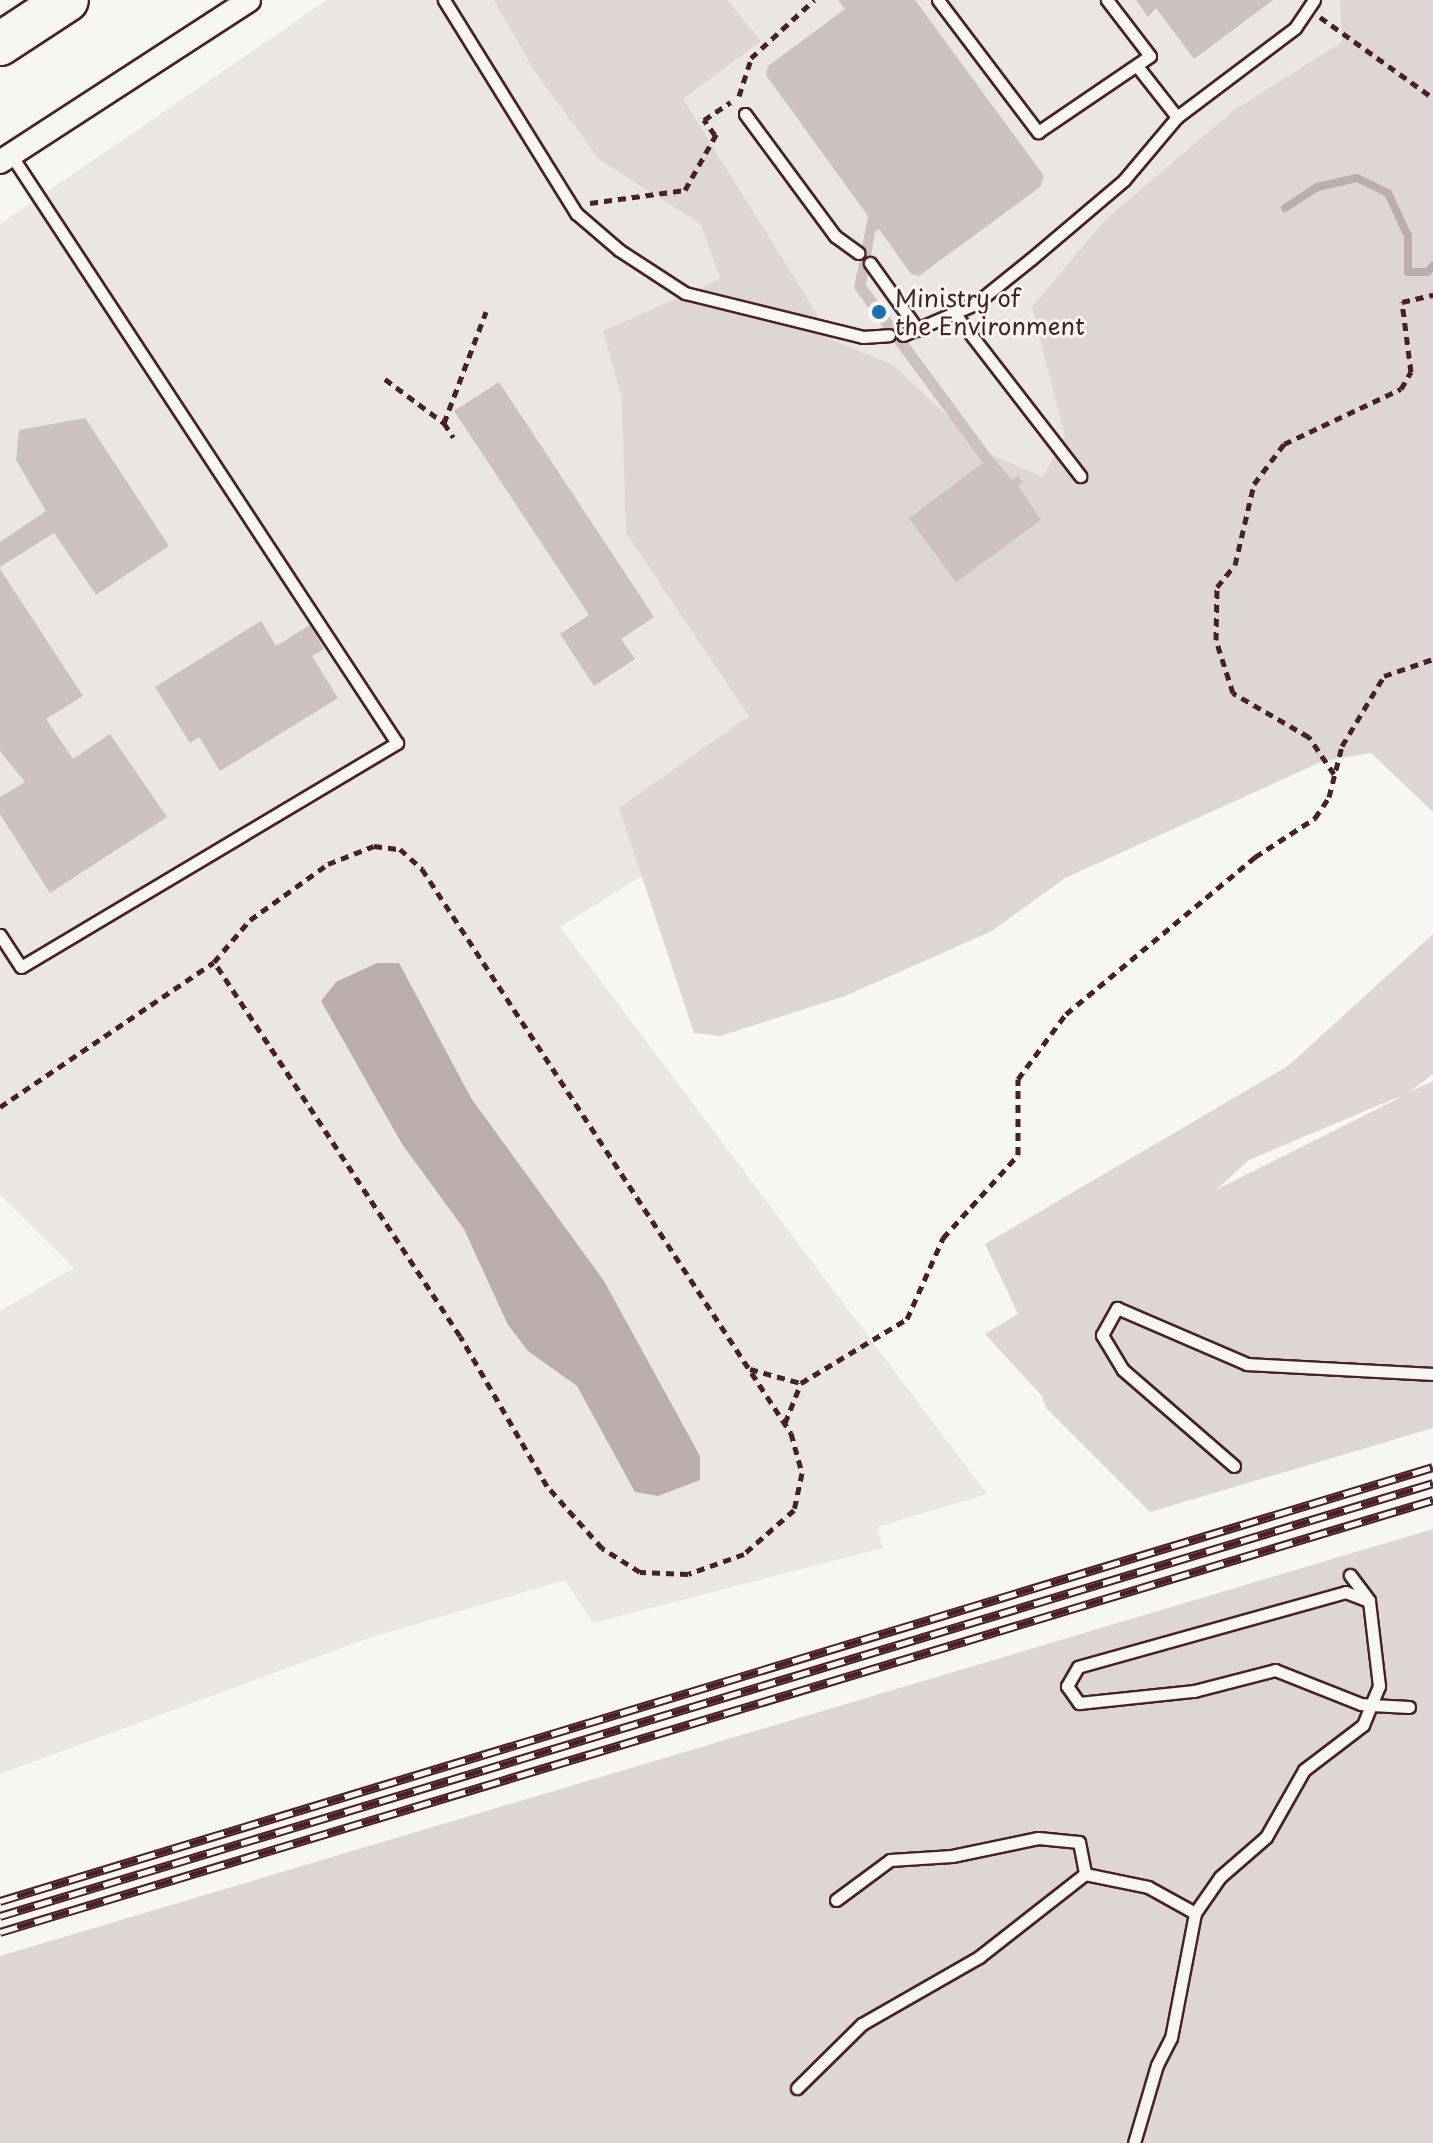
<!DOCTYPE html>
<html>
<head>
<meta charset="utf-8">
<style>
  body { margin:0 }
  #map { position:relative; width:1433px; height:2143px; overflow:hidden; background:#f6f6f2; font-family:"Playpen Sans",sans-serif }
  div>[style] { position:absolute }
  .built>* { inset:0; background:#e9e6e3 }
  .green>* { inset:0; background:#ddd6d5 }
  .water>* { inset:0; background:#bbadae }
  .stream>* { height:8px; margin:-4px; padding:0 4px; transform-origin:4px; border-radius:4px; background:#bbadae }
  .building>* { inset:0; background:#ccc1c0 }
  .path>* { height:5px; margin-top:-2.5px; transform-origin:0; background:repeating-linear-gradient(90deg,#4a1f2b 0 8px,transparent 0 14px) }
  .roads { filter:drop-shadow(2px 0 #4a1f2b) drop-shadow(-2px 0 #4a1f2b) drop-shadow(0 2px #4a1f2b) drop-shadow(0 -2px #4a1f2b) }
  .service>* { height:11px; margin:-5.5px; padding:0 5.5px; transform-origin:5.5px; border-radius:5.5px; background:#f6f6f2 }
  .minor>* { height:22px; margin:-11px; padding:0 11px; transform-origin:11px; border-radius:11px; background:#f6f6f2 }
  .motorway>* { height:42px; margin:-21px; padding:0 21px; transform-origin:21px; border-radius:21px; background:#f6f6f2 }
  .rail>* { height:9px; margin-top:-4.5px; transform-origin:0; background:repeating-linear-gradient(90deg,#f6f6f2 0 18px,#4a1f2b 0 36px); box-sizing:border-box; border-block:2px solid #4a1f2b }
  .dots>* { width:22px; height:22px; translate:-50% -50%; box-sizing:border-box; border:4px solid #f6f6f2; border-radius:50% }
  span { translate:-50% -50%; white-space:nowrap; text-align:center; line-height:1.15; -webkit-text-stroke:6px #f6f6f2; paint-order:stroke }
  .poi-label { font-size:24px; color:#4a1f2b }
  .left { translate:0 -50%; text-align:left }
</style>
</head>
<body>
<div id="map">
  <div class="built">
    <i style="clip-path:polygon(327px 0,1371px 0,1433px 379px,560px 927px,987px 1494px,877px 1527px,883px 1548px,593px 1623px,565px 1580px,366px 1639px,0 1774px,0 1311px,74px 1268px,0 1195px,0 224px)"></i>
  </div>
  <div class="green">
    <i style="clip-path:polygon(494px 0,727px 0,761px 41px,683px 99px,833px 340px,893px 365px,987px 453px,1043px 477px,1065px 436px,1032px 307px,1105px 220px,1233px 111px,1342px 42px,1340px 0,1433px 0,1433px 812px,1371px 753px,1323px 761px,1065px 878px,992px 931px,845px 996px,720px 1036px,694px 1033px,619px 808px,749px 716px,626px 533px,622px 399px,603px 331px,720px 279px,701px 224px,600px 160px,535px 72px)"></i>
    <i style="clip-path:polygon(evenodd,1433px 934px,1433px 1074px,1408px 1093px,1433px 1081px,1433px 1428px,1150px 1512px,1046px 1408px,1042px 1396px,985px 1334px,1018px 1314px,985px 1244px,1288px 1066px,1433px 934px,1398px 1097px,1399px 1098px,1216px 1190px,1249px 1160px,1398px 1097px)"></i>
    <i style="clip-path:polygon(1433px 1529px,1433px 2143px,0 2143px,0 1956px)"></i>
  </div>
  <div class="water">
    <i style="clip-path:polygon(377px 963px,399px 963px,471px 1098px,604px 1281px,700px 1456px,700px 1480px,658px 1496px,635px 1492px,577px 1386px,528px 1351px,508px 1325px,464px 1229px,402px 1144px,321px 1001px,336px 982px)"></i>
  </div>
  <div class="stream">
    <i style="left:1285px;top:208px;width:38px;rotate:-33deg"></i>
    <i style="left:1317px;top:187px;width:41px;rotate:-12.7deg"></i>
    <i style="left:1357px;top:178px;width:34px;rotate:26deg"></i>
    <i style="left:1388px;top:193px;width:47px;rotate:65.1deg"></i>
    <i style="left:1408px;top:236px;width:36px;rotate:90deg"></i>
    <i style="left:1408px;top:272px;width:19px"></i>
    <i style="left:1427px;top:272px;width:8px;rotate:-45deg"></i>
  </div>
  <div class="building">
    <i style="clip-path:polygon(838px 0,915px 0,1044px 176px,1040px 187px,919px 276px,911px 274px,879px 229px,875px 232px,866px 285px,991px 455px,1012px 480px,1018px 476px,1023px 482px,1018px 486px,1041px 520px,956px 582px,909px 518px,983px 463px,854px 288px,868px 216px,766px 75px,768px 66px,845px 9px)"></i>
    <i style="clip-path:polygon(1136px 0,1273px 0,1194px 59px,1156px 8px,1148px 17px)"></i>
    <i style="clip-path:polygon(499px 382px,654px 617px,621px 639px,635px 659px,594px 686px,560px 634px,589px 615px,454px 411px)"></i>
    <i style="clip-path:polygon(85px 418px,169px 546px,96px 595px,54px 533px,0 567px,0 542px,46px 511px,16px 460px,19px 430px)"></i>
    <i style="clip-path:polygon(0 569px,83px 696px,46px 719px,73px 759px,110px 734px,167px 817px,50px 893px,0 814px,0 797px,25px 782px,0 751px)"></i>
    <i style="clip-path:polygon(261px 621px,276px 646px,310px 625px,324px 649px,312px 656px,338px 698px,220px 771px,199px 737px,190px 743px,155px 687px)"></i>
  </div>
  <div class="path">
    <i style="left:1320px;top:17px;width:139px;rotate:35.6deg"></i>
    <i style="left:739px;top:96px;width:40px;rotate:-72deg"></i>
    <i style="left:751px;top:58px;width:86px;rotate:-42.6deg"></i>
    <i style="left:715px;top:135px;width:19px;rotate:-126deg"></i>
    <i style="left:704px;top:120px;width:32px;rotate:-34deg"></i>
    <i style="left:590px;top:203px;width:96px;rotate:-7.8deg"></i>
    <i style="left:685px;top:190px;width:65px;rotate:-60.7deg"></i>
    <i style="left:385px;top:379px;width:74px;rotate:36.7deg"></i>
    <i style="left:444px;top:423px;width:17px;rotate:57deg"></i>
    <i style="left:444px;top:423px;width:119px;rotate:-69.3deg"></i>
    <i style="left:1334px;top:774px;width:45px;rotate:-124deg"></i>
    <i style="left:1309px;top:737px;width:88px;rotate:-149.9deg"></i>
    <i style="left:1233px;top:693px;width:56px;rotate:-107.8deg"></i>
    <i style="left:1216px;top:640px;width:53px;rotate:-88.9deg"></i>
    <i style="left:1217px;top:587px;width:28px;rotate:-51deg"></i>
    <i style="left:1235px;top:565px;width:83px;rotate:-76.8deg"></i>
    <i style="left:1254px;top:484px;width:50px;rotate:-53.1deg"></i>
    <i style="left:1284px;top:444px;width:129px;rotate:-25.2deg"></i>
    <i style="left:1401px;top:389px;width:20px;rotate:-60deg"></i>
    <i style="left:1411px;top:372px;width:71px;rotate:-97.3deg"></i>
    <i style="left:1402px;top:302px;width:32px;rotate:-13deg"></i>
    <i style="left:0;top:1107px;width:258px;rotate:-34.1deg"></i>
    <i style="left:214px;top:962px;width:55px;rotate:-49.4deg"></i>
    <i style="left:250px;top:920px;width:96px;rotate:-35.7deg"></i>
    <i style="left:328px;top:864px;width:49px;rotate:-21.4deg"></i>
    <i style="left:374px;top:846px;width:26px;rotate:7deg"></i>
    <i style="left:400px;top:849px;width:30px;rotate:42deg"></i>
    <i style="left:422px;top:869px;width:674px;rotate:56.81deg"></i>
    <i style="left:791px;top:1433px;width:41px;rotate:74.6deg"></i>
    <i style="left:802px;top:1473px;width:38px;rotate:102deg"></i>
    <i style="left:794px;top:1510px;width:67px;rotate:138.7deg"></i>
    <i style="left:744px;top:1554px;width:59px;rotate:160.3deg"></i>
    <i style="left:688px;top:1574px;width:48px;rotate:-177.6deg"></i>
    <i style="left:640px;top:1572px;width:45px;rotate:-147.7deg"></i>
    <i style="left:602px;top:1548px;width:83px;rotate:-131.6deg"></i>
    <i style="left:547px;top:1486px;width:173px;rotate:-120.1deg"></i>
    <i style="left:460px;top:1336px;width:448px;rotate:-123.3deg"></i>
    <i style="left:750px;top:1369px;width:53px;rotate:15.4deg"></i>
    <i style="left:801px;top:1383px;width:124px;rotate:-31.1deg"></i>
    <i style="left:907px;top:1319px;width:89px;rotate:-66deg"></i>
    <i style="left:943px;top:1238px;width:112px;rotate:-47.9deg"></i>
    <i style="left:1018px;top:1155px;width:76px;rotate:-90deg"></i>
    <i style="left:1018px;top:1079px;width:81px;rotate:-53.6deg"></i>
    <i style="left:1066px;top:1014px;width:246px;rotate:-39.7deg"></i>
    <i style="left:1255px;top:857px;width:72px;rotate:-33deg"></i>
    <i style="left:1315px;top:818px;width:25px;rotate:-56deg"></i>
    <i style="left:1329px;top:797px;width:53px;rotate:-75.7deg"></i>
    <i style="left:1342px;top:746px;width:82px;rotate:-59deg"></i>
    <i style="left:1384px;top:676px;width:52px;rotate:-19.1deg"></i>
    <i style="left:785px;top:1423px;width:43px;rotate:-68.2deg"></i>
  </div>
  <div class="roads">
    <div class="service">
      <i style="left:444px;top:0;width:251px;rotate:58.2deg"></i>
      <i style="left:576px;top:213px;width:57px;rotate:40.7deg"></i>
      <i style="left:619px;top:250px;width:79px;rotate:33.1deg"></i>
      <i style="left:685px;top:293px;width:183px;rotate:13.9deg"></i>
      <i style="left:863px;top:337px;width:26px;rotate:-4deg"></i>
      <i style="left:938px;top:0;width:166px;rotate:52.9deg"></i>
      <i style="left:1038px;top:132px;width:135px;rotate:-34.2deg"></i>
      <i style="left:1150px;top:56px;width:71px;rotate:-127.5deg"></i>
      <i style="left:1137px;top:66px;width:65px;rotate:51.9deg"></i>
      <i style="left:745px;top:114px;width:152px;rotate:53.6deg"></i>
      <i style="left:835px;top:236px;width:29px;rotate:36deg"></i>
      <i style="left:870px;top:263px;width:82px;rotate:54.4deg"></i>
      <i style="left:955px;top:314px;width:205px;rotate:52.3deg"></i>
      <i style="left:903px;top:335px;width:78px;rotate:-23.3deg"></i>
      <i style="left:975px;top:304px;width:72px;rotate:-38.8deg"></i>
      <i style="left:1031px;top:259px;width:122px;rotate:-40.3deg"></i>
      <i style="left:1124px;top:180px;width:82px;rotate:-49.9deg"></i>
      <i style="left:1177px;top:117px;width:148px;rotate:-37deg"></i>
      <i style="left:1295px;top:28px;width:34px;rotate:-56deg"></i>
      <i style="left:0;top:935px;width:38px;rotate:57deg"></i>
      <i style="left:21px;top:967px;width:438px;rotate:-30.8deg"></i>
      <i style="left:397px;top:743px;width:703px;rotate:-123.28deg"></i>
      <i style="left:1234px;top:1466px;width:147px;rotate:-139.1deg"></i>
      <i style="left:1123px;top:1370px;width:41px;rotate:-121deg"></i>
      <i style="left:1102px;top:1335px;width:31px;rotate:-61deg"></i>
      <i style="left:1117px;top:1308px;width:142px;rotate:23.3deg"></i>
      <i style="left:1247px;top:1364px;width:186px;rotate:3.1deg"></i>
      <i style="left:1350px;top:1575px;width:31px;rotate:53deg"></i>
      <i style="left:836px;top:1900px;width:67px;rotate:-36.5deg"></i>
      <i style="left:890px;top:1860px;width:62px;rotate:-3.7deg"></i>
      <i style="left:952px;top:1856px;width:88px;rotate:-11.8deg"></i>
      <i style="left:1038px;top:1838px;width:41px;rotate:5.6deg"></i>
      <i style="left:1079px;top:1842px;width:33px;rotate:79deg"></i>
      <i style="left:1085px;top:1874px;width:64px;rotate:11.7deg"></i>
      <i style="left:1148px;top:1887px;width:54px;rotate:29deg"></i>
      <i style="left:797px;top:2088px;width:91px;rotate:-44.6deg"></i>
      <i style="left:862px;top:2024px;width:135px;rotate:-29.8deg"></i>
      <i style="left:979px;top:1957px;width:135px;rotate:-38.1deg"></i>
      <i style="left:1134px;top:2143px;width:81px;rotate:-73.6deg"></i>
      <i style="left:1157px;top:2065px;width:30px;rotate:-63deg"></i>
      <i style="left:1171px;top:2038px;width:127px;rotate:-79.1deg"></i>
      <i style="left:1195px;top:1913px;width:44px;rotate:-55.2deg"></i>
      <i style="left:1220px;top:1877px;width:61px;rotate:-41deg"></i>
      <i style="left:1266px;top:1837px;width:77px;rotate:-60.4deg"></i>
      <i style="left:1304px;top:1770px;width:74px;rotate:-37.3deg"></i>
      <i style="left:1363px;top:1725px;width:22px;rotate:-68deg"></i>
      <i style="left:1371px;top:1705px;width:21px;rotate:-67deg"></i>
      <i style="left:1379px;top:1686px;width:86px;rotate:-96.7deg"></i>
      <i style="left:1369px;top:1601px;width:25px;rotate:-159deg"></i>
      <i style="left:1346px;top:1592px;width:278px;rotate:164.4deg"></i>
      <i style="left:1078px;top:1667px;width:22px;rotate:120deg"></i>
      <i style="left:1067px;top:1686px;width:21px;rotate:55deg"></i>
      <i style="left:1079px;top:1703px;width:116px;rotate:-6deg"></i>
      <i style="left:1194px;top:1691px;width:84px;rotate:-14.5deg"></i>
      <i style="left:1275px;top:1670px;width:92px;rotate:21.6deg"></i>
      <i style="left:1361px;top:1704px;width:10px;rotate:6deg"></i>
      <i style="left:1371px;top:1705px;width:38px;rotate:3deg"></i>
    </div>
    <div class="minor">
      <i style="left:0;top:162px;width:297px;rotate:-33deg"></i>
    </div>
    <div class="motorway">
      <i style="left:0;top:44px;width:80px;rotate:-33.3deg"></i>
    </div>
  </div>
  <div class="rail">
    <i style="left:0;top:1901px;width:1497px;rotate:-16.85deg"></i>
    <i style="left:0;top:1916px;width:1497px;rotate:-16.81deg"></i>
    <i style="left:0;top:1932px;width:1497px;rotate:-16.78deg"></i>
  </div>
  <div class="dots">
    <i style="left:879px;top:312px;background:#1f6fb2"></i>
  </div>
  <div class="poi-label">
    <span class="left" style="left:895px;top:312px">Ministry of<br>the Environment</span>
  </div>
</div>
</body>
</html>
